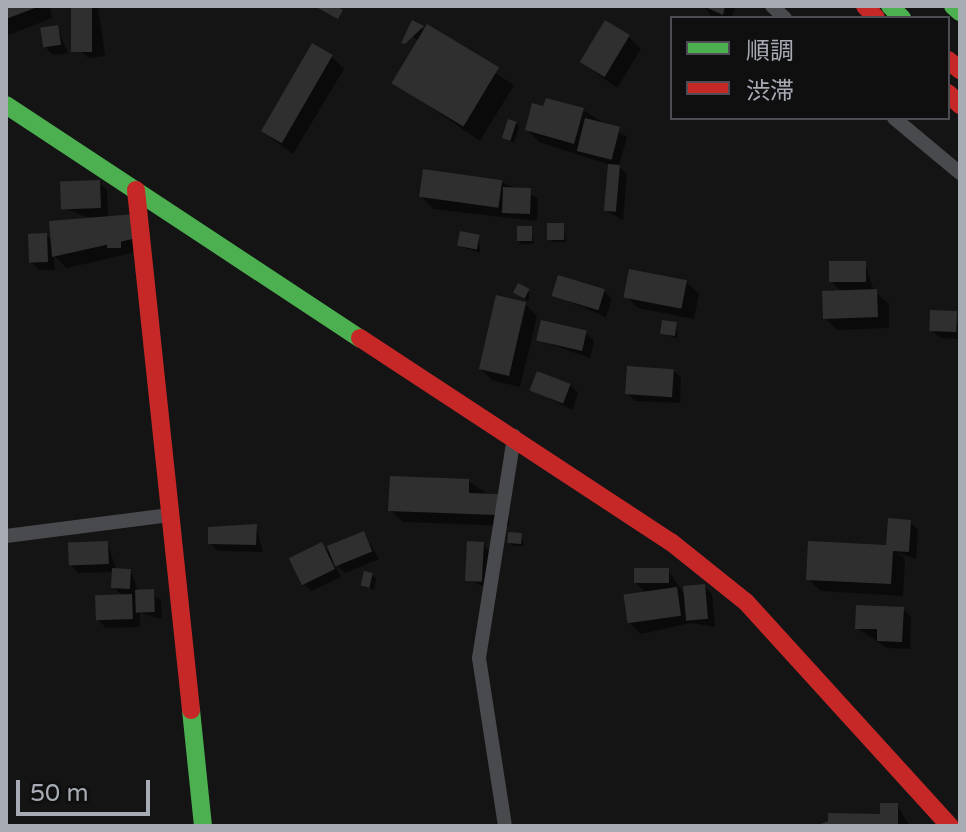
<!DOCTYPE html>
<html>
<head>
<meta charset="utf-8">
<style>
  body { margin:0 }
  #map { position:relative; width:966px; height:832px; overflow:hidden; background:#141415; font-family:"Varela Round","Noto Sans JP",sans-serif }
  div>[style] { position:absolute }
  .shadow>* { inset:0; background:#0007 }
  .building>* { inset:0; background:#2f2f30; transform-origin:0 0 }
  .street>* { height:14px; margin:-7px; padding:0 7px; transform-origin:7px; border-radius:7px; background:#494a4d }
  .fast>* { height:18px; margin:-9px; padding:0 9px; transform-origin:9px; border-radius:9px; background:#4caf50 }
  .jam>* { height:18px; margin:-9px; padding:0 9px; transform-origin:9px; border-radius:9px; background:#c62828 }
  span { translate:-50% -50%; white-space:nowrap; text-align:center; line-height:1.15; -webkit-text-stroke:7px #0f0f10; paint-order:stroke }
  .frame { position:absolute; inset:0; border:8px solid #a7abb4; pointer-events:none }
  .legend { position:absolute; left:670px; top:16px; width:280px; height:104px; box-sizing:border-box; background:#0f0f10; border:2px solid #4c4d52; margin:0; padding:10px 14px; list-style:none; font-size:24px; color:#a7abb4 }
  .legend li { display:flex; align-items:center; gap:16px; height:40px }
  .legend b { width:40px; border:2px solid #4c4d52 }
  .scale { position:absolute; left:16px; top:780px; width:134px; height:36px; box-sizing:border-box; border:4px solid #a7abb4; border-top:0; padding-left:10px; font-size:24px; line-height:28px; white-space:nowrap; color:#a7abb4; -webkit-text-stroke:6px #0f0f10; paint-order:stroke }
</style>
</head>
<body>
<div id="map">
  <div class="shadow">
    <i style="clip-path:polygon(6px 6px,50px 6px,52px 18px,6px 36px)"></i>
    <i style="clip-path:polygon(73px 6px,98px 7px,105px 56px,88px 58px,80px 50px)"></i>
    <i style="clip-path:polygon(705px 6px,735px 6px,732px 18px,712px 18px)"></i>
    <i style="clip-path:polygon(413px 23px,514px 85px,480px 141px,394px 82px,420px 41px,411px 36px)"></i>
    <i style="clip-path:polygon(57px 27px,68px 53px,53px 55px,45px 47px)"></i>
    <i style="clip-path:polygon(629px 37px,641px 49px,617px 88px,581px 62px)"></i>
    <i style="clip-path:polygon(332px 57px,344px 69px,293px 154px,262px 131px)"></i>
    <i style="clip-path:polygon(583px 110px,627px 137px,619px 166px,627px 175px,623px 220px,606px 211px,610px 165px,539px 142px,527px 129px)"></i>
    <i style="clip-path:polygon(516px 123px,519px 127px,514px 143px,504px 138px)"></i>
    <i style="clip-path:polygon(99px 182px,107px 190px,108px 218px,149px 249px,67px 268px,54px 256px,55px 270px,39px 270px,31px 262px,46px 235px,53px 242px,93px 219px,63px 208px)"></i>
    <i style="clip-path:polygon(501px 182px,538px 198px,537px 221px,433px 209px,421px 196px)"></i>
    <i style="clip-path:polygon(563px 225px,566px 242px,552px 242px,549px 239px)"></i>
    <i style="clip-path:polygon(531px 228px,534px 244px,522px 244px,518px 241px)"></i>
    <i style="clip-path:polygon(479px 237px,480px 253px,459px 246px)"></i>
    <i style="clip-path:polygon(865px 263px,874px 291px,889px 304px,889px 328px,837px 330px,824px 317px,842px 292px,831px 281px)"></i>
    <i style="clip-path:polygon(686px 282px,699px 294px,694px 319px,638px 308px,626px 296px)"></i>
    <i style="clip-path:polygon(529px 291px,529px 301px,519px 296px)"></i>
    <i style="clip-path:polygon(604px 291px,612px 299px,606px 317px,554px 295px)"></i>
    <i style="clip-path:polygon(525px 304px,537px 316px,520px 387px,492px 380px,480px 368px)"></i>
    <i style="clip-path:polygon(956px 313px,960px 339px,940px 338px,932px 330px)"></i>
    <i style="clip-path:polygon(676px 324px,678px 339px,663px 333px)"></i>
    <i style="clip-path:polygon(586px 333px,594px 341px,590px 358px,538px 340px)"></i>
    <i style="clip-path:polygon(673px 370px,681px 378px,680px 403px,635px 401px,628px 394px)"></i>
    <i style="clip-path:polygon(570px 385px,578px 393px,572px 410px,532px 390px)"></i>
    <i style="clip-path:polygon(468px 481px,509px 508px,509px 526px,403px 522px,390px 510px)"></i>
    <i style="clip-path:polygon(910px 522px,918px 530px,916px 559px,898px 553px,905px 559px,903px 596px,821px 591px,808px 579px,888px 547px)"></i>
    <i style="clip-path:polygon(256px 526px,263px 552px,218px 551px,210px 543px)"></i>
    <i style="clip-path:polygon(364px 533px,379px 559px,345px 573px,335px 564px,341px 577px,311px 591px,303px 583px,321px 544px,332px 555px)"></i>
    <i style="clip-path:polygon(521px 535px,524px 546px,513px 546px,510px 543px)"></i>
    <i style="clip-path:polygon(108px 543px,116px 570px,131px 571px,138px 592px,161px 599px,162px 619px,140px 613px,140px 627px,106px 628px,98px 620px,123px 597px,114px 587px,114px 572px,79px 573px,71px 566px)"></i>
    <i style="clip-path:polygon(483px 544px,491px 552px,490px 589px,468px 580px)"></i>
    <i style="clip-path:polygon(668px 570px,687px 599px,704px 586px,712px 594px,715px 627px,691px 623px,641px 634px,628px 621px,646px 593px,636px 583px)"></i>
    <i style="clip-path:polygon(372px 575px,376px 578px,374px 590px,364px 585px)"></i>
    <i style="clip-path:polygon(903px 609px,911px 617px,910px 649px,887px 648px,857px 628px)"></i>
    <i style="clip-path:polygon(897px 805px,910px 826px,818px 826px,882px 816px)"></i>
  </div>
  <div class="building">
    <i style="clip-path:polygon(6px 6px,40px 6px,6px 19px)"></i>
    <i style="left:71px;top:6px;width:21px;height:46px"></i>
    <i style="clip-path:polygon(314px 6px,336px 6px,343px 10px,338px 19px)"></i>
    <i style="clip-path:polygon(703px 6px,725px 6px,723px 15px)"></i>
    <i style="clip-path:polygon(412px 20px,424px 26px,405px 44px,401px 43px)"></i>
    <i style="left:605px;top:20px;width:29px;height:49px;rotate:31deg"></i>
    <i style="left:427px;top:24px;width:84px;height:69px;rotate:31deg"></i>
    <i style="left:58px;top:25px;width:20px;height:18px;rotate:81deg"></i>
    <i style="left:312px;top:43px;width:24px;height:102px;rotate:30deg"></i>
    <i style="clip-path:polygon(546px 98px,584px 108px,574px 144px,525px 130px,532px 103px,543px 106px)"></i>
    <i style="left:585px;top:118px;width:36px;height:34px;rotate:14deg"></i>
    <i style="left:508px;top:119px;width:9px;height:20px;rotate:18deg"></i>
    <i style="left:608px;top:164px;width:12px;height:47px;rotate:5deg"></i>
    <i style="left:423px;top:169px;width:80px;height:28px;rotate:8deg"></i>
    <i style="left:100px;top:180px;width:28px;height:40px;rotate:88deg"></i>
    <i style="left:503px;top:187px;width:28px;height:26px;rotate:2deg"></i>
    <i style="clip-path:polygon(135px 214px,137px 238px,52px 257px,49px 221px)"></i>
    <i style="left:547px;top:223px;width:17px;height:17px"></i>
    <i style="left:517px;top:226px;width:15px;height:15px"></i>
    <i style="left:460px;top:231px;width:20px;height:15px;rotate:11deg"></i>
    <i style="left:47px;top:233px;width:29px;height:19px;rotate:88deg"></i>
    <i style="left:107px;top:241px;width:14px;height:7px"></i>
    <i style="left:829px;top:261px;width:37px;height:21px"></i>
    <i style="left:629px;top:269px;width:59px;height:29px;rotate:11deg"></i>
    <i style="left:558px;top:275px;width:49px;height:22px;rotate:17deg"></i>
    <i style="left:518px;top:283px;width:13px;height:11px;rotate:27deg"></i>
    <i style="left:877px;top:289px;width:28px;height:55px;rotate:88deg"></i>
    <i style="left:496px;top:295px;width:31px;height:76px;rotate:13deg"></i>
    <i style="left:930px;top:310px;width:27px;height:21px;rotate:2deg"></i>
    <i style="left:541px;top:320px;width:47px;height:21px;rotate:13deg"></i>
    <i style="left:662px;top:320px;width:15px;height:14px;rotate:8deg"></i>
    <i style="left:627px;top:366px;width:47px;height:28px;rotate:4deg"></i>
    <i style="left:537px;top:371px;width:36px;height:21px;rotate:21deg"></i>
    <i style="clip-path:polygon(390px 476px,469px 479px,469px 493px,498px 494px,497px 515px,388px 511px)"></i>
    <i style="clip-path:polygon(888px 518px,911px 520px,909px 552px,893px 551px,891px 584px,806px 580px,808px 541px,886px 545px)"></i>
    <i style="clip-path:polygon(257px 524px,256px 545px,208px 544px,208px 527px)"></i>
    <i style="left:364px;top:531px;width:22px;height:40px;rotate:68deg"></i>
    <i style="left:508px;top:532px;width:14px;height:11px;rotate:4deg"></i>
    <i style="left:108px;top:541px;width:23px;height:40px;rotate:88deg"></i>
    <i style="left:467px;top:541px;width:17px;height:40px;rotate:3deg"></i>
    <i style="left:322px;top:542px;width:30px;height:37px;rotate:64deg"></i>
    <i style="left:112px;top:568px;width:19px;height:20px;rotate:3deg"></i>
    <i style="left:669px;top:568px;width:15px;height:35px;rotate:90deg"></i>
    <i style="left:364px;top:571px;width:9px;height:15px;rotate:13deg"></i>
    <i style="left:705px;top:584px;width:35px;height:22px;rotate:85deg"></i>
    <i style="left:677px;top:587px;width:29px;height:54px;rotate:82deg"></i>
    <i style="left:154px;top:589px;width:23px;height:19px;rotate:88deg"></i>
    <i style="left:132px;top:594px;width:25px;height:37px;rotate:88deg"></i>
    <i style="clip-path:polygon(856px 605px,904px 607px,902px 642px,877px 641px,877px 629px,855px 629px)"></i>
    <i style="clip-path:polygon(880px 803px,898px 803px,898px 826px,816px 826px,828px 821px,828px 813px,880px 814px)"></i>
  </div>
  <div class="street">
    <i style="left:772px;top:6px;width:18px;rotate:43deg"></i>
    <i style="left:894px;top:118px;width:86px;rotate:39.8deg"></i>
    <i style="left:6px;top:536px;width:165px;rotate:-7.3deg"></i>
    <i style="left:505px;top:826px;width:170px;rotate:-98.8deg"></i>
    <i style="left:479px;top:658px;width:225px;rotate:-81deg"></i>
  </div>
  <div class="fast">
    <i style="left:890px;top:6px;width:17px;rotate:45deg"></i>
    <i style="left:953px;top:6px;width:9px;rotate:41deg"></i>
    <i style="left:6px;top:105px;width:424px;rotate:33.4deg"></i>
    <i style="left:191px;top:710px;width:117px;rotate:84.1deg"></i>
  </div>
  <div class="jam">
    <i style="left:865px;top:6px;width:16px;rotate:47deg"></i>
    <i style="left:948px;top:60px;width:16px;rotate:40deg"></i>
    <i style="left:948px;top:93px;width:17px;rotate:45deg"></i>
    <i style="left:136px;top:190px;width:523px;rotate:83.96deg"></i>
    <i style="left:360px;top:338px;width:372px;rotate:33.3deg"></i>
    <i style="left:671px;top:542px;width:96px;rotate:38.7deg"></i>
    <i style="left:746px;top:602px;width:303px;rotate:47.7deg"></i>
  </div>
  <div class="frame"></div>
  <ul class="legend">
  <li><b style="height:10px;background:#4caf50"></b>順調</li>
  <li><b style="height:10px;background:#c62828"></b>渋滞</li>
  </ul>
  <div class="scale">50 m</div>
</div>
</body>
</html>
